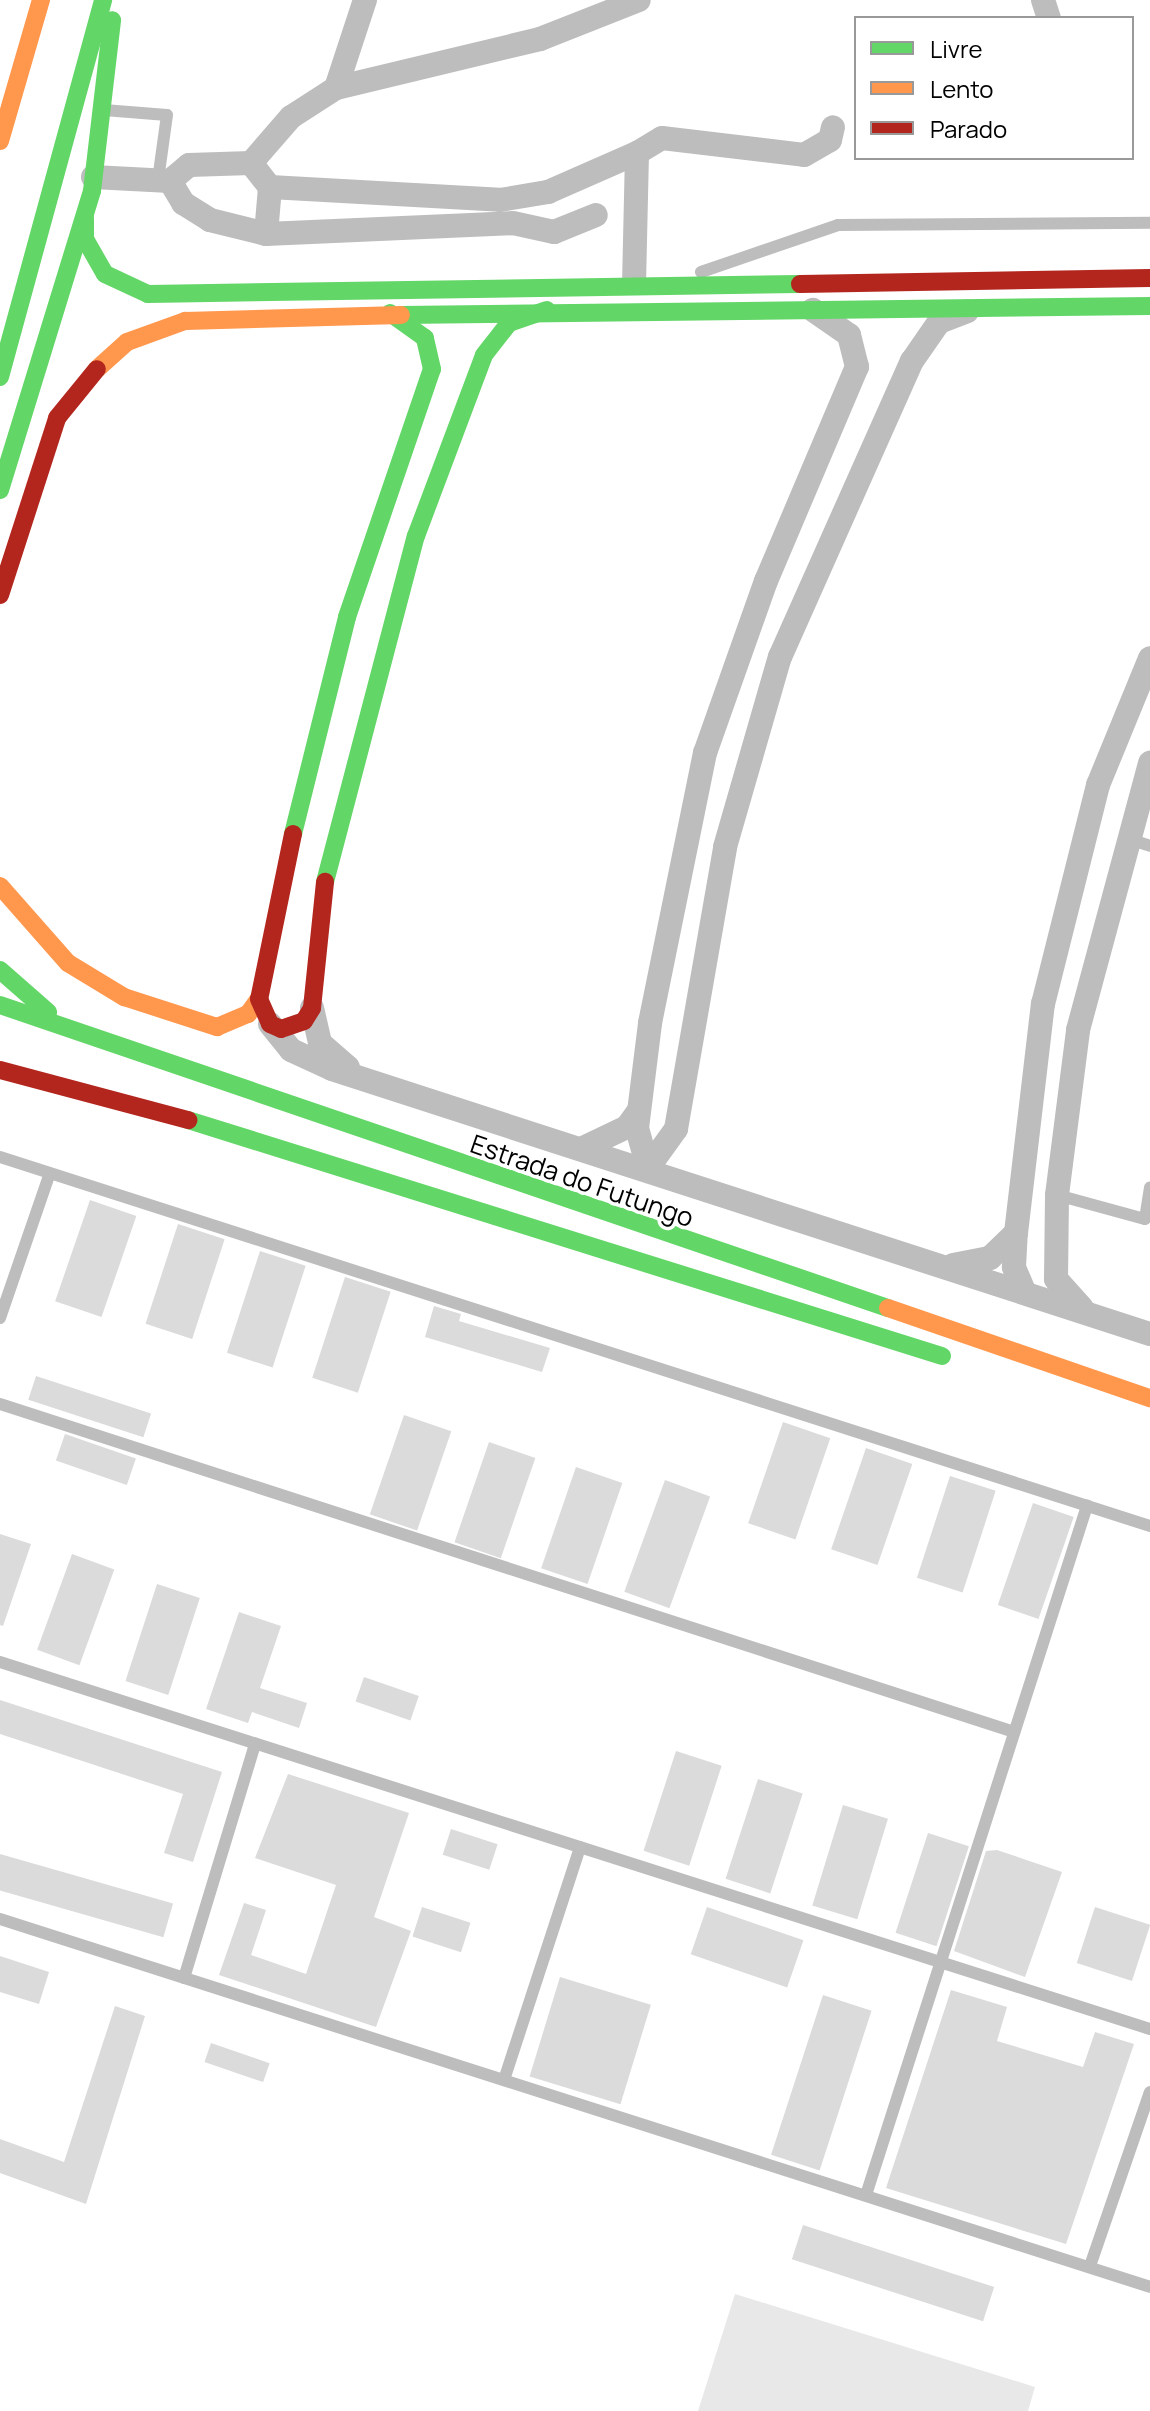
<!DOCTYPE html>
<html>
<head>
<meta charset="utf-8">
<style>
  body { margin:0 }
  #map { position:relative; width:1150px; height:2411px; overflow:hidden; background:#fff; font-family:Manrope,sans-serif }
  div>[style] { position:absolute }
  .green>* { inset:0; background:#e8e8e8 }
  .building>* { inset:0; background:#dbdbdb; transform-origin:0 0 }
  .lane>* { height:12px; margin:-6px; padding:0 6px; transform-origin:6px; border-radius:6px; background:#bdbdbd }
  .street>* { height:24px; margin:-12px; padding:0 12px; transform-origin:12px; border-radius:12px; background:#bdbdbd }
  .fast>* { height:18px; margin:-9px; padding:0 9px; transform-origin:9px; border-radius:9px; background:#63d668 }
  .slow>* { height:18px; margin:-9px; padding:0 9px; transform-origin:9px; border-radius:9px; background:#ff974d }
  .jam>* { height:18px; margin:-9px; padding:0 9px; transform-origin:9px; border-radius:9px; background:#b3261e }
  span { translate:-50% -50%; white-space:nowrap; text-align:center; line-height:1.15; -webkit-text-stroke:7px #fff; paint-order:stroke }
  .street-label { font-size:26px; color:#000 }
  .legend { position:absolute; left:854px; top:16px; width:280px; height:144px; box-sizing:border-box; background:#fff; border:2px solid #999; margin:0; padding:10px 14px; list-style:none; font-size:24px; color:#000 }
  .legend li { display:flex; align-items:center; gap:16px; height:40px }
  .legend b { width:40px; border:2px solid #999 }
</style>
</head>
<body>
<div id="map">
  <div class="green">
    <i style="clip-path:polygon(735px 2294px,1035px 2387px,1028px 2411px,698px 2411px)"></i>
  </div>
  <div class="building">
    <i style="left:90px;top:1200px;width:49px;height:107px;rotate:19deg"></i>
    <i style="left:178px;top:1224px;width:49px;height:105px;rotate:18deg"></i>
    <i style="left:260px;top:1251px;width:48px;height:107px;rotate:18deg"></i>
    <i style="left:345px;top:1277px;width:48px;height:106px;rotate:18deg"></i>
    <i style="clip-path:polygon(434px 1306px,461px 1314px,459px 1321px,550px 1348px,542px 1372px,425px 1337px)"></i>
    <i style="left:36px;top:1376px;width:121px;height:25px;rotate:18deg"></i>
    <i style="left:404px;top:1415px;width:50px;height:105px;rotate:19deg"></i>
    <i style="left:783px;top:1422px;width:50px;height:107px;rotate:19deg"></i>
    <i style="left:65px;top:1434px;width:75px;height:28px;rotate:19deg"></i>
    <i style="left:489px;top:1442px;width:49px;height:106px;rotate:19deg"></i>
    <i style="left:866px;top:1448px;width:49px;height:107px;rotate:19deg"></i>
    <i style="left:576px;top:1467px;width:49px;height:107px;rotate:19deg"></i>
    <i style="left:950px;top:1476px;width:48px;height:107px;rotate:18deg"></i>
    <i style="left:665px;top:1480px;width:48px;height:119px;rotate:20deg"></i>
    <i style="left:1033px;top:1503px;width:43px;height:108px;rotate:19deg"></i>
    <i style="clip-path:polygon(0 1534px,31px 1544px,3px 1626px,0 1625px)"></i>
    <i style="left:72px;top:1554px;width:45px;height:102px;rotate:20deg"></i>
    <i style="left:157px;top:1584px;width:45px;height:102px;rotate:18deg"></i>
    <i style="clip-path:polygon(239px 1612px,281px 1626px,260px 1688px,307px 1703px,299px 1728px,252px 1712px,248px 1723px,206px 1709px)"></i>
    <i style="left:364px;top:1677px;width:58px;height:26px;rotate:19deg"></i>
    <i style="clip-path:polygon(0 1700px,222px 1772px,193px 1862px,164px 1853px,183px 1794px,0 1734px)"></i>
    <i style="left:676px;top:1751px;width:48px;height:105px;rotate:18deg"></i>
    <i style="clip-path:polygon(288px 1774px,409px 1813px,374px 1917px,411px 1931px,376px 2027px,219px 1975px,244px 1903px,266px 1910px,251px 1955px,306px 1974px,336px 1885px,255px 1858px)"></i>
    <i style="left:758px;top:1779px;width:47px;height:105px;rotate:18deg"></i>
    <i style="left:843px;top:1805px;width:47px;height:105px;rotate:17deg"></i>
    <i style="left:451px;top:1829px;width:49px;height:27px;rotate:18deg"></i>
    <i style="left:928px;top:1833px;width:43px;height:105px;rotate:18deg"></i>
    <i style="clip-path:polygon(997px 1850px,1062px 1872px,1025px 1977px,954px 1951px,986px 1851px)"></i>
    <i style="left:0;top:1854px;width:180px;height:35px;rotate:16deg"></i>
    <i style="left:422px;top:1907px;width:51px;height:31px;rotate:18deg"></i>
    <i style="left:707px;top:1907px;width:102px;height:50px;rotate:19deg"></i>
    <i style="left:1095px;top:1907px;width:58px;height:59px;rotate:18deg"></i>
    <i style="clip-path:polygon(0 1956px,49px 1972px,39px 2004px,0 1992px)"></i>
    <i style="left:560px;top:1977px;width:95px;height:104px;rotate:17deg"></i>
    <i style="clip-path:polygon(951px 1990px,1007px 2007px,997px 2041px,1083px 2067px,1095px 2032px,1134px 2044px,1066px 2244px,886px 2188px)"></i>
    <i style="left:823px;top:1995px;width:51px;height:168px;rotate:18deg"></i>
    <i style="clip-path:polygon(115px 2006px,145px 2016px,86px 2204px,0 2173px,0 2139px,64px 2162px)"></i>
    <i style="left:211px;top:2043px;width:62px;height:20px;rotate:19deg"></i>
    <i style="left:803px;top:2225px;width:201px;height:36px;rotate:18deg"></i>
  </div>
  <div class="lane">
    <i style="left:104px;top:110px;width:63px;rotate:4.5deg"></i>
    <i style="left:167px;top:115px;width:66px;rotate:97.9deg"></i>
    <i style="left:701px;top:272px;width:145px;rotate:-18.9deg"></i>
    <i style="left:838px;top:225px;width:312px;rotate:-0.4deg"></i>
    <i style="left:1129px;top:839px;width:22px;rotate:18deg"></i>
    <i style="left:0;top:1157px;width:1208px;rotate:17.79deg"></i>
    <i style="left:1057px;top:1195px;width:91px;rotate:15.3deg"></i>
    <i style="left:1145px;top:1219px;width:32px;rotate:-81deg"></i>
    <i style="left:0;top:1318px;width:153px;rotate:-71deg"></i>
    <i style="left:0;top:1404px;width:1066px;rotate:17.92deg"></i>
    <i style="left:0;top:1662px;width:1207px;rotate:17.7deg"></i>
    <i style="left:0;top:1919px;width:1207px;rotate:17.74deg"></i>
    <i style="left:184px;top:1978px;width:245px;rotate:-73.1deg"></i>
    <i style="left:504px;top:2080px;width:245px;rotate:-71.9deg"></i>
    <i style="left:866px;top:2195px;width:724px;rotate:-72.22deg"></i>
    <i style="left:1090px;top:2266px;width:184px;rotate:-71deg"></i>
  </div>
  <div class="street">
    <i style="left:1043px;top:0;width:19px;rotate:72deg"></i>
    <i style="left:336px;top:88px;width:93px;rotate:-71.8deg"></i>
    <i style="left:637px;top:153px;width:29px;rotate:-31deg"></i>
    <i style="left:662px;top:138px;width:143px;rotate:6.8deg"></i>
    <i style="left:804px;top:155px;width:30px;rotate:-30deg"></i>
    <i style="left:830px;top:140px;width:13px;rotate:-77deg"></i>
    <i style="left:251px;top:163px;width:31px;rotate:52deg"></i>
    <i style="left:270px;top:187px;width:230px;rotate:3.2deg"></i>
    <i style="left:500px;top:200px;width:49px;rotate:-9.5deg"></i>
    <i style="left:548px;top:192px;width:97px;rotate:-23.7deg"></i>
    <i style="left:637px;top:153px;width:129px;rotate:91.3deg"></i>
    <i style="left:93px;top:177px;width:77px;rotate:3deg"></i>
    <i style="left:170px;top:181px;width:25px;rotate:-40deg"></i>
    <i style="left:189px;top:165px;width:62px;rotate:-1.8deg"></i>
    <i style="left:251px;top:163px;width:61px;rotate:-49deg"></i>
    <i style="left:291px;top:117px;width:54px;rotate:-32.8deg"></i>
    <i style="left:336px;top:88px;width:210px;rotate:-13.5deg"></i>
    <i style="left:540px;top:39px;width:106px;rotate:-21.5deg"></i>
    <i style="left:170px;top:181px;width:26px;rotate:59deg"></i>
    <i style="left:183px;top:203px;width:32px;rotate:32deg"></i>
    <i style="left:210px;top:220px;width:58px;rotate:14deg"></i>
    <i style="left:266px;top:234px;width:247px;rotate:-2.5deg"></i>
    <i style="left:513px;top:223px;width:42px;rotate:12.4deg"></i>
    <i style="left:554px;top:232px;width:45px;rotate:-22deg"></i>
    <i style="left:266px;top:234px;width:47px;rotate:-85.1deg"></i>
    <i style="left:312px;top:1008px;width:36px;rotate:77deg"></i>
    <i style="left:320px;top:1043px;width:37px;rotate:41deg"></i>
    <i style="left:270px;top:1024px;width:33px;rotate:51deg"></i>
    <i style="left:291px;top:1050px;width:45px;rotate:24.9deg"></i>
    <i style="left:332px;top:1069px;width:860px;rotate:17.95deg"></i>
    <i style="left:585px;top:1147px;width:47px;rotate:-25.5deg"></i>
    <i style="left:627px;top:1127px;width:19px;rotate:-54deg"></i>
    <i style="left:648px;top:1168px;width:48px;rotate:-54.3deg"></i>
    <i style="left:676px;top:1129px;width:286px;rotate:-80.1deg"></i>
    <i style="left:725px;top:847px;width:198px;rotate:-73.9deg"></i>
    <i style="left:780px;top:657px;width:324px;rotate:-66deg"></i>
    <i style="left:912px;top:361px;width:47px;rotate:-55.3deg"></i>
    <i style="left:939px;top:322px;width:30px;rotate:-21deg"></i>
    <i style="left:648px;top:1168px;width:41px;rotate:-105.4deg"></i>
    <i style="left:637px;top:1128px;width:106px;rotate:-82.9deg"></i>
    <i style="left:650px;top:1023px;width:276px;rotate:-78.5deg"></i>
    <i style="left:705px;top:753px;width:182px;rotate:-70.5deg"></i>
    <i style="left:766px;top:581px;width:233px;rotate:-67deg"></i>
    <i style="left:857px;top:367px;width:33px;rotate:-104deg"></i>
    <i style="left:849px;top:335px;width:44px;rotate:-145.2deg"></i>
    <i style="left:953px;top:1265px;width:38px;rotate:-11deg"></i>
    <i style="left:990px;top:1258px;width:36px;rotate:-44deg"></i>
    <i style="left:1024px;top:1291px;width:26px;rotate:-113deg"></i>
    <i style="left:1014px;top:1267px;width:34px;rotate:-87deg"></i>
    <i style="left:1016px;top:1233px;width:231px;rotate:-83.3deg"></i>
    <i style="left:1043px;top:1004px;width:226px;rotate:-75.9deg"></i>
    <i style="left:1098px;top:785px;width:137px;rotate:-67.7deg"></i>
    <i style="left:1082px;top:1308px;width:39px;rotate:-132deg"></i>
    <i style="left:1056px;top:1279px;width:84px;rotate:-89.3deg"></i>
    <i style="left:1057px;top:1195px;width:166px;rotate:-82.7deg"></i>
    <i style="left:1078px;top:1030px;width:277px;rotate:-74.9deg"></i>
  </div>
  <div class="fast">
    <i style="left:85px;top:218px;width:21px;rotate:90deg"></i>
    <i style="left:85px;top:239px;width:40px;rotate:60.3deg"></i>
    <i style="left:105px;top:274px;width:47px;rotate:24.9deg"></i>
    <i style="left:148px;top:294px;width:652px;rotate:-0.88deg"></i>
    <i style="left:401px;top:315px;width:749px;rotate:-0.69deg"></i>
    <i style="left:0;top:377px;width:391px;rotate:-74.7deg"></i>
    <i style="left:0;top:490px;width:313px;rotate:-72.9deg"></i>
    <i style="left:92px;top:191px;width:172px;rotate:-83.3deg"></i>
    <i style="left:293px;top:834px;width:224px;rotate:-76deg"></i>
    <i style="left:347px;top:617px;width:262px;rotate:-71.1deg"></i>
    <i style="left:432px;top:369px;width:32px;rotate:-103deg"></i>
    <i style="left:425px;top:338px;width:43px;rotate:-144.5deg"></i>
    <i style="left:325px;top:882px;width:358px;rotate:-75.3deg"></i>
    <i style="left:416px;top:536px;width:193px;rotate:-69.4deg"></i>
    <i style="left:484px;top:355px;width:41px;rotate:-52deg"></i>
    <i style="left:509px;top:323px;width:40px;rotate:-18.9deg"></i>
    <i style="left:0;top:970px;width:64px;rotate:41.2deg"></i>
    <i style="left:0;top:1005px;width:938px;rotate:18.84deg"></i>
    <i style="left:188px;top:1120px;width:790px;rotate:17.38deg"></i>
  </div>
  <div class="slow">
    <i style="left:0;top:141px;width:147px;rotate:-73.8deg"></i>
    <i style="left:97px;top:369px;width:40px;rotate:-42deg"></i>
    <i style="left:127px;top:342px;width:62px;rotate:-19.9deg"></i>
    <i style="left:185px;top:321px;width:216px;rotate:-1.6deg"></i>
    <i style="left:0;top:886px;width:103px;rotate:48.6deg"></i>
    <i style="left:68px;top:963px;width:66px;rotate:31.3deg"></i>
    <i style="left:124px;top:997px;width:98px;rotate:17.9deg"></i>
    <i style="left:217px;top:1027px;width:34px;rotate:-23deg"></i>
    <i style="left:248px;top:1014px;width:19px;rotate:-54deg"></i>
    <i style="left:888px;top:1308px;width:277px;rotate:19deg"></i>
  </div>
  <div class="jam">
    <i style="left:800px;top:284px;width:350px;rotate:-1deg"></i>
    <i style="left:0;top:595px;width:186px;rotate:-72.1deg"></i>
    <i style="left:57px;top:418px;width:63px;rotate:-50.8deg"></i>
    <i style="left:293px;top:834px;width:168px;rotate:101.6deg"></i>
    <i style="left:259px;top:999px;width:27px;rotate:66deg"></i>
    <i style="left:270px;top:1024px;width:12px;rotate:24deg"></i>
    <i style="left:281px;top:1029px;width:24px;rotate:-19deg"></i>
    <i style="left:304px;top:1021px;width:15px;rotate:-58deg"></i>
    <i style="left:312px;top:1008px;width:127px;rotate:-84.1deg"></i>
    <i style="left:0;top:1070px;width:195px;rotate:14.9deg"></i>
  </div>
  <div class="street-label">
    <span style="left:582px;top:1181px;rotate:19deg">Estrada do Futungo</span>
  </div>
  <ul class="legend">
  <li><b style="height:10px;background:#63d668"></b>Livre</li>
  <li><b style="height:10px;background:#ff974d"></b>Lento</li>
  <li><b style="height:10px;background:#b3261e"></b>Parado</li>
  </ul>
</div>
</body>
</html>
